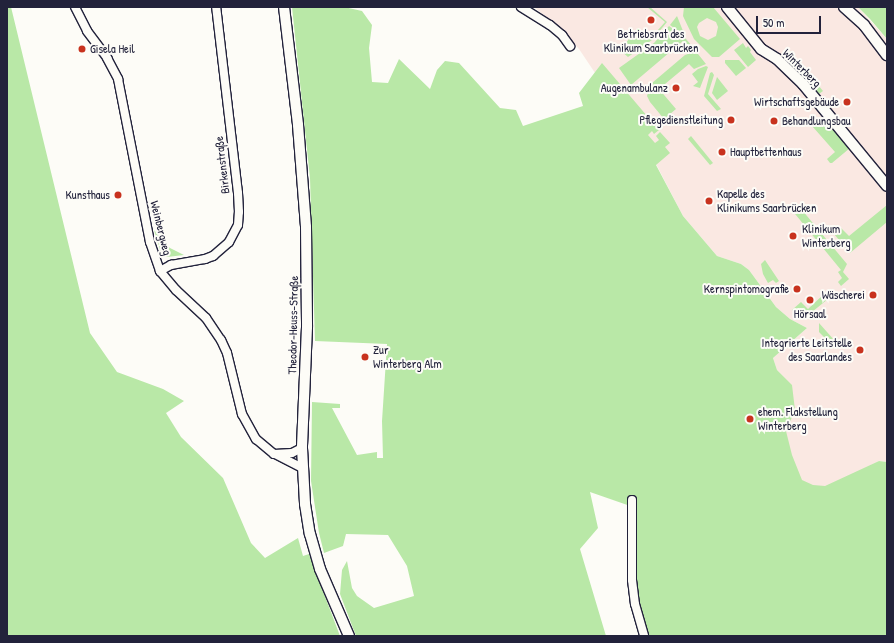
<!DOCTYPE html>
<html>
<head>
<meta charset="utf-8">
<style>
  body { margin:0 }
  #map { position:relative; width:894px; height:643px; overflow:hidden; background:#fdfcf7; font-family:"Patrick Hand",sans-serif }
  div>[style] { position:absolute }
  .built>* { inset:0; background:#fae8e2 }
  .green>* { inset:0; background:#b9e8a7 }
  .roads { filter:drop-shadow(1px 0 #22223b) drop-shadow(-1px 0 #22223b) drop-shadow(0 1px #22223b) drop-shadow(0 -1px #22223b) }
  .minor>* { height:8px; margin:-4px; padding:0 4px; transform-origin:4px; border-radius:4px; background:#fdfcf7 }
  .tertiary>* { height:10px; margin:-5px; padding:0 5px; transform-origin:5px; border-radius:5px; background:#fdfcf7 }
  .dots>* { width:11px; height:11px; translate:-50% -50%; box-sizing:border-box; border:2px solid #fdfcf7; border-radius:50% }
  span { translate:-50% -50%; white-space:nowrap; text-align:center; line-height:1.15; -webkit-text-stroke:4px #fdfcf7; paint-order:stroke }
  .poi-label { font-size:12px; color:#22223b }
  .left { translate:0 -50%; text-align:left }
  .right { translate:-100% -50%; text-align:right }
  .street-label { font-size:12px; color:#22223b }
  .frame { position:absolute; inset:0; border:8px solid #22223b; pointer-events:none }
  .scale { position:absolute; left:756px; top:16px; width:65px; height:18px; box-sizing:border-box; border:2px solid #22223b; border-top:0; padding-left:5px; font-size:12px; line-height:14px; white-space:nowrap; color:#22223b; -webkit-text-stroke:3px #fdfcf7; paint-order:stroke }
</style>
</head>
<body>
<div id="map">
  <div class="built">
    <i style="clip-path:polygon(534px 7px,858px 7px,885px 37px,887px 39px,887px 462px,879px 461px,799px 502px,782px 458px,791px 385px,777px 370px,773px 358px,807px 328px,790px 319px,776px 307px,749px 270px,741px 264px,717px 256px,683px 216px,656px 164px,579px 49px,563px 31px)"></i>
  </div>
  <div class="green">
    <i style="clip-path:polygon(7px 7px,11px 7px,90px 333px,117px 372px,163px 389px,184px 401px,166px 413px,181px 437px,223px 478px,251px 543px,265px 558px,298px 538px,303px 556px,309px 554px,340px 636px,7px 636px)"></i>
    <i style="clip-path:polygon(292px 7px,344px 7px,362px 11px,372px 25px,369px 48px,372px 82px,388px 83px,399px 59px,430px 89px,437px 70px,445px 61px,459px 63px,500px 108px,516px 110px,523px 126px,583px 106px,579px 93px,602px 63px,659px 130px,654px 134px,652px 131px,648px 135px,655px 143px,659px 140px,656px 136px,660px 132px,670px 143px,665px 147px,670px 153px,656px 165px,683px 216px,717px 256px,741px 264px,749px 270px,776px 307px,790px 319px,807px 328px,773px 358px,777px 370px,792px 385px,795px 410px,786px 431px,792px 455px,802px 480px,813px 485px,825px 486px,879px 461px,887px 462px,887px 636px,648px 636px,642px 617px,636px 584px,636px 508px,590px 492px,598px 528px,580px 549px,606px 636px,356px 636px,340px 594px,342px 570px,347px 561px,352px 588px,357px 596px,374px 608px,414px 596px,407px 566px,388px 535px,346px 534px,343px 546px,324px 553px,319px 533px,311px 481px,312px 402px,340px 404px,340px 408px,332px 408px,357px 455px,377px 452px,377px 458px,383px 458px,382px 421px,387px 344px,315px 341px,310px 178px)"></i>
    <i style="clip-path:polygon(647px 7px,650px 7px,667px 22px,652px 40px,628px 57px,620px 50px,638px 28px,650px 39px,665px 22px)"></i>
    <i style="clip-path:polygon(evenodd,684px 7px,713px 7px,740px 39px,719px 57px,712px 57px,694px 39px,683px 16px,684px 7px,707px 18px,716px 22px,718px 27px,716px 36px,708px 40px,700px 36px,697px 27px,699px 23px,707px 18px)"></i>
    <i style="clip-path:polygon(858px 7px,887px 7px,887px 39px,870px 19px)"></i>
    <i style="clip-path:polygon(677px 16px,685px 36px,670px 25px)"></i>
    <i style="clip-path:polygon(669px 26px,686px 39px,692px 46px,688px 46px,683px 41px,631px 85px,619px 68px,654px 43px)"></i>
    <i style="clip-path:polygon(743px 43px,746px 48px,748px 46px,751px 50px,750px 52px,756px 60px,748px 67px,734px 50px)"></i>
    <i style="clip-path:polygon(789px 50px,823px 91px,819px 94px,783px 55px)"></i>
    <i style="clip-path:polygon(691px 53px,698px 54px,706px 64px,694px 69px,689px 64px,659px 89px,676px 109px,664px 119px,650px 102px,647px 96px,650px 87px,652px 83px,685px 55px)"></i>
    <i style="clip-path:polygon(725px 60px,739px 60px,746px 68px,736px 76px,725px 63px)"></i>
    <i style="clip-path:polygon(706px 66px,708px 67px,700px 88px,693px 86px,698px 82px,692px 74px,698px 69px)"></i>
    <i style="clip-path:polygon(712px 72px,714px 75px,708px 94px,721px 109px,717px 111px,704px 96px,710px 73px)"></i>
    <i style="clip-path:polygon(717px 77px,728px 91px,717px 100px,712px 93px)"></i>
    <i style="clip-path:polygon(805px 118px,813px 121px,826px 121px,829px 123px,850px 148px,832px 163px,830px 163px,827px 159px,835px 152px)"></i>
    <i style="clip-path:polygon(691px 136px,713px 163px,710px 165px,688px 139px)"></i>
    <i style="clip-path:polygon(797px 204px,847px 264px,843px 272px,849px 279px,841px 286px,838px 282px,842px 278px,838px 272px,841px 270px,791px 209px)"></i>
    <i style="clip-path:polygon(887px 205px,887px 222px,850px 253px,834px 234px,841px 228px,849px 236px)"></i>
    <i style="clip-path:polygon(154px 230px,170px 248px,184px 255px,167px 257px,161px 253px)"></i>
    <i style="clip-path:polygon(765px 260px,779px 281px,776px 283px,773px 280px,768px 283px,763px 274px,761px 264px)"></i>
    <i style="clip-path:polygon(824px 294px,828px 299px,807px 316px,803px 314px,800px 315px,792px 310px,801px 302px,808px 309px)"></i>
    <i style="clip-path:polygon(819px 323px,835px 341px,828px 338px,826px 339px,819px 332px)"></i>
  </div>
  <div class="roads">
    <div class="minor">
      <i style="left:75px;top:7px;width:27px;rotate:63deg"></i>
      <i style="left:87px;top:31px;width:34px;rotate:53deg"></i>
      <i style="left:107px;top:58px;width:24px;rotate:62deg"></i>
      <i style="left:118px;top:79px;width:166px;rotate:78.9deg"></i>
      <i style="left:150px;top:242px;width:31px;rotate:71deg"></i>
      <i style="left:160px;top:271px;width:25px;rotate:50deg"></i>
      <i style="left:176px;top:290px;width:41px;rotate:43deg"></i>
      <i style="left:206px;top:318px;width:27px;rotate:56deg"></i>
      <i style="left:221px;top:340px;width:14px;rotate:65deg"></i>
      <i style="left:227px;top:353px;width:63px;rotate:76.2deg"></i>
      <i style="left:242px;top:414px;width:29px;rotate:61deg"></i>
      <i style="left:256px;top:439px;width:23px;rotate:40deg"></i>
      <i style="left:274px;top:454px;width:18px;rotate:-3deg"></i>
      <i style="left:292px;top:453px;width:11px;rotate:-27deg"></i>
      <i style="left:521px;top:7px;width:34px;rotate:32deg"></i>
      <i style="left:550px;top:25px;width:16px;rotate:40deg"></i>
      <i style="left:562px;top:35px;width:14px;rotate:54deg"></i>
      <i style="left:160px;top:271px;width:13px;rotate:-29deg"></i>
      <i style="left:171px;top:265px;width:35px;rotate:-10deg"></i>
      <i style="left:205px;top:259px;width:9px;rotate:-21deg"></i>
      <i style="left:213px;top:256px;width:21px;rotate:-41deg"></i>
      <i style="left:229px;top:242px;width:19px;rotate:-62deg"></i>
      <i style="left:238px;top:225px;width:13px;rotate:-86deg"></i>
      <i style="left:239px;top:212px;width:19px;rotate:-93deg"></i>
      <i style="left:238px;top:193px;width:187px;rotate:-96.7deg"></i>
      <i style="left:275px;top:454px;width:30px;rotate:27deg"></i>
      <i style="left:632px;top:500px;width:80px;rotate:90deg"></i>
      <i style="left:632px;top:580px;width:24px;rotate:83deg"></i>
      <i style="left:635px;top:604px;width:33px;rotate:74deg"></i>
    </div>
    <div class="tertiary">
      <i style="left:284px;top:7px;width:119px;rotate:83.2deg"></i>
      <i style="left:298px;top:125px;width:102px;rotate:85.5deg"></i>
      <i style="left:306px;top:227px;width:100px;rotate:89.4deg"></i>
      <i style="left:307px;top:327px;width:121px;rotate:92.4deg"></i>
      <i style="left:302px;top:448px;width:56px;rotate:86.9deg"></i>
      <i style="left:305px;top:504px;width:30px;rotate:81deg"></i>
      <i style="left:310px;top:534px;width:36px;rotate:74deg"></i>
      <i style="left:320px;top:569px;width:73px;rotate:66.6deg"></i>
      <i style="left:727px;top:7px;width:54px;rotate:51deg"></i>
      <i style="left:761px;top:49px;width:19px;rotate:32deg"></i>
      <i style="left:777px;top:59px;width:36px;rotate:44deg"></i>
      <i style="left:803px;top:84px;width:132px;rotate:50.5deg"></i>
      <i style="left:844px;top:7px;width:27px;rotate:42deg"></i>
      <i style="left:864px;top:25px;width:38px;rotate:53deg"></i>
    </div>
  </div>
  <div class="dots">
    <i style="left:651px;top:20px;background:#c8321e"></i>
    <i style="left:82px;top:49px;background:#c8321e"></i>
    <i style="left:676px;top:88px;background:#c8321e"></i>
    <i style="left:847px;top:102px;background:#c8321e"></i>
    <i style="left:731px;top:120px;background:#c8321e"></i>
    <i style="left:774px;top:121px;background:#c8321e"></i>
    <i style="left:722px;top:152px;background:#c8321e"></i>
    <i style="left:118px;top:195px;background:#c8321e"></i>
    <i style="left:709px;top:201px;background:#c8321e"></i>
    <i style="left:793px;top:236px;background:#c8321e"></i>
    <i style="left:797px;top:289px;background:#c8321e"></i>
    <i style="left:873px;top:295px;background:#c8321e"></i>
    <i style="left:810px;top:300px;background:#c8321e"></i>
    <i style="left:860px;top:350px;background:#c8321e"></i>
    <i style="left:365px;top:357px;background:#c8321e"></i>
    <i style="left:750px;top:419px;background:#c8321e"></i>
  </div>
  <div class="poi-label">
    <span style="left:651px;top:41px">Betriebsrat des<br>Klinikum Saarbrücken</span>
    <span class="left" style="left:90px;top:49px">Gisela Heil</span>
    <span class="right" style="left:668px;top:88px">Augenambulanz</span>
    <span class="right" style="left:839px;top:102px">Wirtschaftsgebäude</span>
    <span class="right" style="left:723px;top:120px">Pflegedienstleitung</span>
    <span class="left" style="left:782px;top:121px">Behandlungsbau</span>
    <span class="left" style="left:730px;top:152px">Hauptbettenhaus</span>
    <span class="left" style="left:717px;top:201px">Kapelle des<br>Klinikums Saarbrücken</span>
    <span class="right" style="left:110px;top:195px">Kunsthaus</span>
    <span class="left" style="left:802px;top:236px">Klinikum<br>Winterberg</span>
    <span class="right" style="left:789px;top:289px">Kernspintomografie</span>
    <span class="right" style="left:865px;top:295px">Wäscherei</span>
    <span style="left:810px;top:314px">Hörsaal</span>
    <span class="right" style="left:852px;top:350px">Integrierte Leitstelle<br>des Saarlandes</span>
    <span class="left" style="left:373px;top:357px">Zur<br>Winterberg Alm</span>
    <span class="left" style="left:758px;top:419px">ehem. Flakstellung<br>Winterberg</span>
  </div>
  <div class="street-label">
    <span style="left:802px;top:68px;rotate:45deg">Winterberg</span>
    <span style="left:222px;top:165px;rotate:-97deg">Birkenstraße</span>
    <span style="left:161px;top:228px;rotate:76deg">Weinbergweg</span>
    <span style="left:293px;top:325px;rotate:-89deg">Theodor-Heuss-Straße</span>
  </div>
  <div class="frame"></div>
  <div class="scale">50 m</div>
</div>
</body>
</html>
